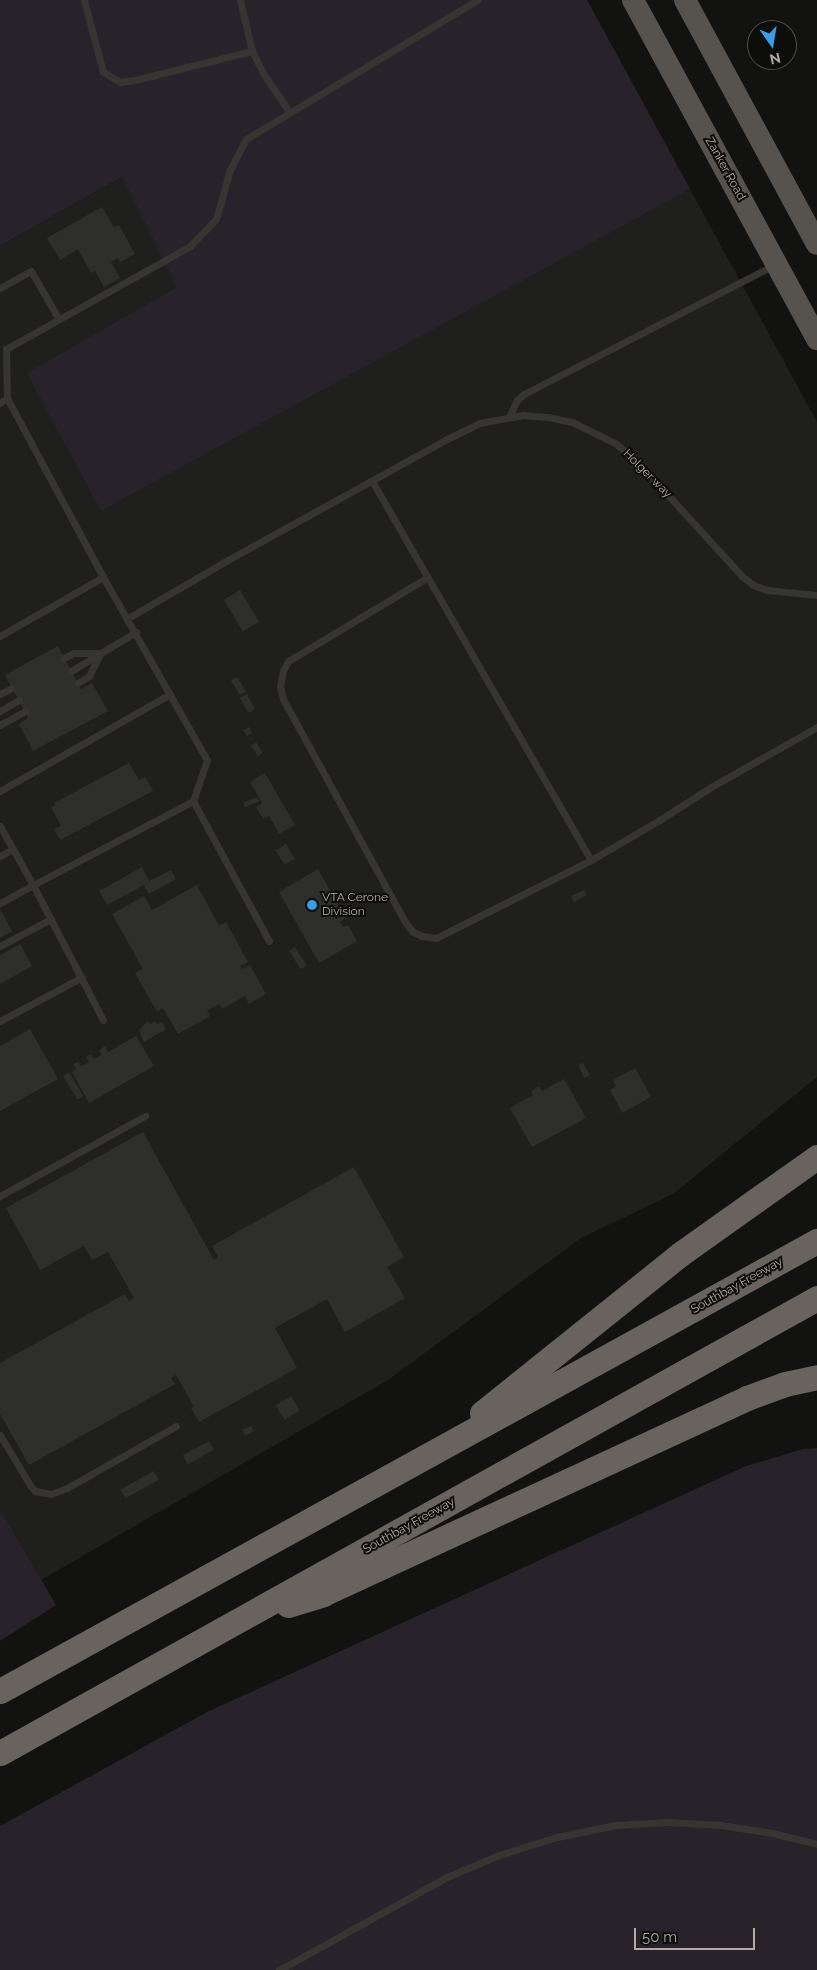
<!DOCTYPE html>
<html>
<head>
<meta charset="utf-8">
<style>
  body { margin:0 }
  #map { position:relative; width:817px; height:1970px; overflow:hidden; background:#121211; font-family:Raleway,sans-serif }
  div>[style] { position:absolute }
  .built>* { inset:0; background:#1f1f1d }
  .green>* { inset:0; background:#28222a }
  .building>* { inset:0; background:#2e2e2c; transform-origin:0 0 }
  .service>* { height:7px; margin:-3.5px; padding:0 3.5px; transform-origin:3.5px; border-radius:3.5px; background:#373532 }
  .primary>* { height:22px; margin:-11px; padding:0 11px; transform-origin:11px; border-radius:11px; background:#56534f }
  .motorway>* { height:25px; margin:-12.5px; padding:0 12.5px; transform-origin:12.5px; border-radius:12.5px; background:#68635f }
  .dots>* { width:14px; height:14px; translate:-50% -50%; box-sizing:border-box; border:2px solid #0d0d0c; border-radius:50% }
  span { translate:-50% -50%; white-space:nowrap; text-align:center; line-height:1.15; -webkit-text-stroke:4px #0d0d0c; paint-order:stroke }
  .street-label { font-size:12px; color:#b2aaa4 }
  .poi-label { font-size:12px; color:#b2aaa4 }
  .left { translate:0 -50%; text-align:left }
  .north { position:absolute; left:747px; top:20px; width:50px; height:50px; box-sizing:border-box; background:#0d0d0c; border:1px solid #4f4c49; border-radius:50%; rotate:167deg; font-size:14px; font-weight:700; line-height:20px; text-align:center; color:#b2aaa4 }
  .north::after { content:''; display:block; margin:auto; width:18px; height:22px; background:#3a9ce2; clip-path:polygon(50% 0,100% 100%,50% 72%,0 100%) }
  .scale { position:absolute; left:634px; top:1928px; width:121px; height:22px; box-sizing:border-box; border:2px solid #b2aaa4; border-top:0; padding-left:6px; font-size:15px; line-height:18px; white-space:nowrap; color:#b2aaa4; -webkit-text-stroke:4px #0d0d0c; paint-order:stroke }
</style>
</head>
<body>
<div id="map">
  <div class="built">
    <i style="clip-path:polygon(20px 0,587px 0,817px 422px,817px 1077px,673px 1194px,581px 1238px,388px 1380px,41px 1580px,0 1509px,0 246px,122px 177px)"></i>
  </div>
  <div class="green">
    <i style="clip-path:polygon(0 0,587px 0,690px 189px,101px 511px,27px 373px,177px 287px,122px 177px,0 246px)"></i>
    <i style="clip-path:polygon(817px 1448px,817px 1970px,0 1970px,0 1826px,207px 1712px,746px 1466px,803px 1449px)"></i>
    <i style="clip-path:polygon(0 1509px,56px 1605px,0 1641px)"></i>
  </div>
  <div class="building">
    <i style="clip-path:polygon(102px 207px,114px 227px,119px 225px,135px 254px,120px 262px,118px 258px,111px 262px,120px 278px,104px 287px,95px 271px,91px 273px,78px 249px,60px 260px,47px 238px)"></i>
    <i style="left:240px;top:590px;width:37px;height:19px;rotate:59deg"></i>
    <i style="clip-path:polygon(58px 646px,81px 689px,92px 683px,108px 711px,33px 751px,19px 724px,28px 718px,5px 675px)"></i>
    <i style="left:237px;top:677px;width:17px;height:7px;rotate:59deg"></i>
    <i style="left:247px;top:694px;width:17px;height:8px;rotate:62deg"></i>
    <i style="clip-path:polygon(249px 727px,252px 733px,247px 736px,243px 730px)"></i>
    <i style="left:256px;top:742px;width:13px;height:6px;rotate:58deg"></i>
    <i style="clip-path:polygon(129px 763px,139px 780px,145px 777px,153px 791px,60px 840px,54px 829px,61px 826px,51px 807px,55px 805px,54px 803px)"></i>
    <i style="clip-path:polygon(265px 773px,295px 825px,279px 834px,269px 816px,263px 819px,256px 807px,262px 803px,250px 782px)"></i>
    <i style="left:257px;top:797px;width:5px;height:15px;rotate:68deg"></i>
    <i style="left:286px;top:844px;width:17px;height:12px;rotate:59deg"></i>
    <i style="clip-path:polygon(142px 867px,149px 881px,171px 870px,176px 879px,149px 894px,144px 885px,107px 905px,99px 891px)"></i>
    <i style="clip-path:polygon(318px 869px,346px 918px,340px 922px,343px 927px,348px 925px,357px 941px,319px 963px,279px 892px)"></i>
    <i style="clip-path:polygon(197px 885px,219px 926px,226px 922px,248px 962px,240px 966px,242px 969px,250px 965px,266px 994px,249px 1004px,245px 996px,222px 1009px,219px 1004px,207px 1010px,210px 1016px,178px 1034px,163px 1008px,157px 1012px,135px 973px,143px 969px,112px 914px,144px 896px,152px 910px)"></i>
    <i style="clip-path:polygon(584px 890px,587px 895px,574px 902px,571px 896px)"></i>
    <i style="clip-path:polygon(0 909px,12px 931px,0 938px)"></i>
    <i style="clip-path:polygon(20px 944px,32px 966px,0 984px,0 955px)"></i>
    <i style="left:295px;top:947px;width:22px;height:7px;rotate:58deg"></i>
    <i style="clip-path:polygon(148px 1021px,150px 1024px,155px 1021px,157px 1024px,162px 1022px,166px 1029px,144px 1042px,139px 1030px)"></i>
    <i style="clip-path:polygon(30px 1029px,58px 1079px,0 1111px,0 1046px)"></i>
    <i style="clip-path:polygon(136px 1036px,154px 1066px,89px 1103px,72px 1072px,76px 1069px,73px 1064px,78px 1062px,81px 1066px,89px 1062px,86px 1057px,91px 1054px,94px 1059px,102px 1055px,99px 1050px,105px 1046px,108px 1052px)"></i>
    <i style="clip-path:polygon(583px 1063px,590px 1075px,584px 1078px,578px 1065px)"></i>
    <i style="clip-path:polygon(635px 1068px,651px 1097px,622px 1113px,610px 1090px,616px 1086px,613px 1080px)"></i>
    <i style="clip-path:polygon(69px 1072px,83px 1096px,79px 1099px,77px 1099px,63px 1076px)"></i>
    <i style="clip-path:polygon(564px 1079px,586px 1118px,532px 1147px,510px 1108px,533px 1095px,531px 1091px,539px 1086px,542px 1091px)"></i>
    <i style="clip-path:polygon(143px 1132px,214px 1260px,218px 1257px,212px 1246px,354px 1167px,404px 1257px,387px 1267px,405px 1298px,345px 1332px,327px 1299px,275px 1328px,297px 1368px,199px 1422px,191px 1408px,194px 1407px,176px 1375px,171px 1378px,175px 1384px,29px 1465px,0 1414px,0 1363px,125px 1294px,129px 1301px,134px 1298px,108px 1252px,92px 1260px,84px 1246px,40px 1270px,6px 1208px)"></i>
    <i style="left:291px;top:1396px;width:17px;height:18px;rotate:59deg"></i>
    <i style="clip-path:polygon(251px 1426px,254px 1431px,245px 1436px,242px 1430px)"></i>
    <i style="left:209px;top:1441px;width:10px;height:30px;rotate:61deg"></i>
    <i style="left:154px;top:1471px;width:10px;height:38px;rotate:61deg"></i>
  </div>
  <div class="service">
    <i style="left:84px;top:0;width:74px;rotate:75.2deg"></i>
    <i style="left:103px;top:72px;width:20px;rotate:30deg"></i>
    <i style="left:120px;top:82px;width:15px;rotate:-8deg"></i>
    <i style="left:135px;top:80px;width:121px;rotate:-13.9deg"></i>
    <i style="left:240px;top:0;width:52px;rotate:76.8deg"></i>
    <i style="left:252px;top:51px;width:25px;rotate:63deg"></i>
    <i style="left:263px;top:73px;width:48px;rotate:56deg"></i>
    <i style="left:0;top:288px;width:35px;rotate:-29deg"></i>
    <i style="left:31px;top:271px;width:54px;rotate:60.1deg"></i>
    <i style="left:0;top:403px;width:9px;rotate:-36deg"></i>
    <i style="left:509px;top:417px;width:19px;rotate:-65deg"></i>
    <i style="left:517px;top:400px;width:9px;rotate:-41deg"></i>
    <i style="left:524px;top:394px;width:281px;rotate:-27.3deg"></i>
    <i style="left:372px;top:481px;width:438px;rotate:60deg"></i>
    <i style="left:428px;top:577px;width:163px;rotate:149deg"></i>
    <i style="left:288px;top:661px;width:11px;rotate:117deg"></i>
    <i style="left:283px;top:671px;width:15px;rotate:101deg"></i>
    <i style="left:280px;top:686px;width:13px;rotate:77deg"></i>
    <i style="left:283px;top:699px;width:254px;rotate:61.3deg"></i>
    <i style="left:405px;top:922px;width:13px;rotate:51deg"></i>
    <i style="left:413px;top:932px;width:10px;rotate:24deg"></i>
    <i style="left:422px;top:936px;width:14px;rotate:8deg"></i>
    <i style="left:436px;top:938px;width:174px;rotate:-26.7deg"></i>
    <i style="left:591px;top:860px;width:78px;rotate:-30.2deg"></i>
    <i style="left:658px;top:821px;width:63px;rotate:-32.7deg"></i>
    <i style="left:711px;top:787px;width:122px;rotate:-29.5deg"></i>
    <i style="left:128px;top:618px;width:113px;rotate:-30.2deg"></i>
    <i style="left:226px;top:561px;width:252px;rotate:-28.9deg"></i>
    <i style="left:447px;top:439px;width:37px;rotate:-26deg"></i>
    <i style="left:480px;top:423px;width:44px;rotate:-10.5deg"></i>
    <i style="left:523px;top:415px;width:25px;rotate:5deg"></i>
    <i style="left:548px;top:417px;width:25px;rotate:12deg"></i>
    <i style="left:572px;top:422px;width:48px;rotate:26deg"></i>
    <i style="left:615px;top:443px;width:26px;rotate:39deg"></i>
    <i style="left:635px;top:459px;width:159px;rotate:47.6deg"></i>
    <i style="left:742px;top:576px;width:14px;rotate:39deg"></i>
    <i style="left:753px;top:585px;width:15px;rotate:20deg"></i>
    <i style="left:767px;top:590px;width:50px;rotate:5.7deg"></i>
    <i style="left:0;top:636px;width:119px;rotate:-29.8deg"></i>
    <i style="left:64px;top:658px;width:11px;rotate:-27deg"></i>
    <i style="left:74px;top:653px;width:26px"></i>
    <i style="left:71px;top:671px;width:76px;rotate:-31deg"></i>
    <i style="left:78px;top:683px;width:13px;rotate:-32deg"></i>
    <i style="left:89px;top:676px;width:25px;rotate:-63deg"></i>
    <i style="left:0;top:694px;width:13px;rotate:-27deg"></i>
    <i style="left:0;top:711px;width:22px;rotate:-30deg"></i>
    <i style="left:0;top:725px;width:29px;rotate:-29deg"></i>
    <i style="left:0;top:791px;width:196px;rotate:-29.7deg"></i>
    <i style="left:0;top:826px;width:68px;rotate:60.8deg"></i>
    <i style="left:33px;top:885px;width:38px;rotate:151deg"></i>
    <i style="left:0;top:856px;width:15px;rotate:-28deg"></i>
    <i style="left:269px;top:941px;width:159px;rotate:-118.5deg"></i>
    <i style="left:193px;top:801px;width:43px;rotate:-71.1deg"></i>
    <i style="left:207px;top:760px;width:210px;rotate:-119.6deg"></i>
    <i style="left:103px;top:577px;width:203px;rotate:-118.2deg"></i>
    <i style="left:7px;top:398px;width:49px;rotate:-91.2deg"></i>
    <i style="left:6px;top:349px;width:211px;rotate:-29.2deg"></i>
    <i style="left:190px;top:246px;width:37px;rotate:-46deg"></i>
    <i style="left:216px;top:219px;width:51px;rotate:-74.1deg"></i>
    <i style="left:230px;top:170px;width:35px;rotate:-63deg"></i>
    <i style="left:246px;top:139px;width:270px;rotate:-31deg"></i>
    <i style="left:0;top:946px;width:58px;rotate:-27.9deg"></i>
    <i style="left:103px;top:1020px;width:152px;rotate:-117.4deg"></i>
    <i style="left:33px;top:885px;width:181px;rotate:-27.7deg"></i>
    <i style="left:0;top:1021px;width:93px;rotate:-28.2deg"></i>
    <i style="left:0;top:1196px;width:166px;rotate:-28.9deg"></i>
    <i style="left:0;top:1435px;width:58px;rotate:59deg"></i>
    <i style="left:30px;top:1485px;width:8px;rotate:50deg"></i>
    <i style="left:35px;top:1491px;width:16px;rotate:11deg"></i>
    <i style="left:51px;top:1494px;width:17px;rotate:-21deg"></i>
    <i style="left:67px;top:1488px;width:125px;rotate:-29.6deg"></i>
    <i style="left:279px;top:1970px;width:192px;rotate:-29deg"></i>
    <i style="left:447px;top:1877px;width:56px;rotate:-22.9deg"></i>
    <i style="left:499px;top:1855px;width:61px;rotate:-17.2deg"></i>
    <i style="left:557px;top:1837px;width:60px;rotate:-11.5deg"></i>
    <i style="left:616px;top:1825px;width:52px;rotate:-3.3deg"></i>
    <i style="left:668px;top:1822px;width:53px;rotate:3.2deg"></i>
    <i style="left:721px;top:1825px;width:52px;rotate:8.9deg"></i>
    <i style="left:772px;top:1833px;width:46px;rotate:13.7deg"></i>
  </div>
  <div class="primary">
    <i style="left:633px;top:0;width:386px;rotate:61.5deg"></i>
    <i style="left:685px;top:0;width:277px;rotate:61.6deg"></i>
  </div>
  <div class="motorway">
    <i style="left:482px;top:1413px;width:253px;rotate:-38.7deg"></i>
    <i style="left:679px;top:1255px;width:169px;rotate:-35.4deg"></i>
    <i style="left:288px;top:1605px;width:37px;rotate:-17deg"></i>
    <i style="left:323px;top:1594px;width:467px;rotate:-24.8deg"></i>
    <i style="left:747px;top:1398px;width:40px;rotate:-20.2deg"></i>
    <i style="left:785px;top:1384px;width:33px;rotate:-12deg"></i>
    <i style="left:0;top:1691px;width:933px;rotate:-28.85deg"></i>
    <i style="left:0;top:1753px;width:935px;rotate:-29.11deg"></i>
  </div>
  <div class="dots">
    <i style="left:312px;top:905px;background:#3a9ce2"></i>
  </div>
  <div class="street-label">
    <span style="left:725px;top:169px;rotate:61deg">Zanker Road</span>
    <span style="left:647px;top:474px;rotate:45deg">Holger way</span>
    <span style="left:737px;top:1286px;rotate:-29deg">Southbay Freeway</span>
    <span style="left:409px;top:1526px;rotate:-29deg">Southbay Freeway</span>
  </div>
  <div class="poi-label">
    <span class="left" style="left:322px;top:905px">VTA Cerone<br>Division</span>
  </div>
  <div class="north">N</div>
  <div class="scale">50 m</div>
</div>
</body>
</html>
